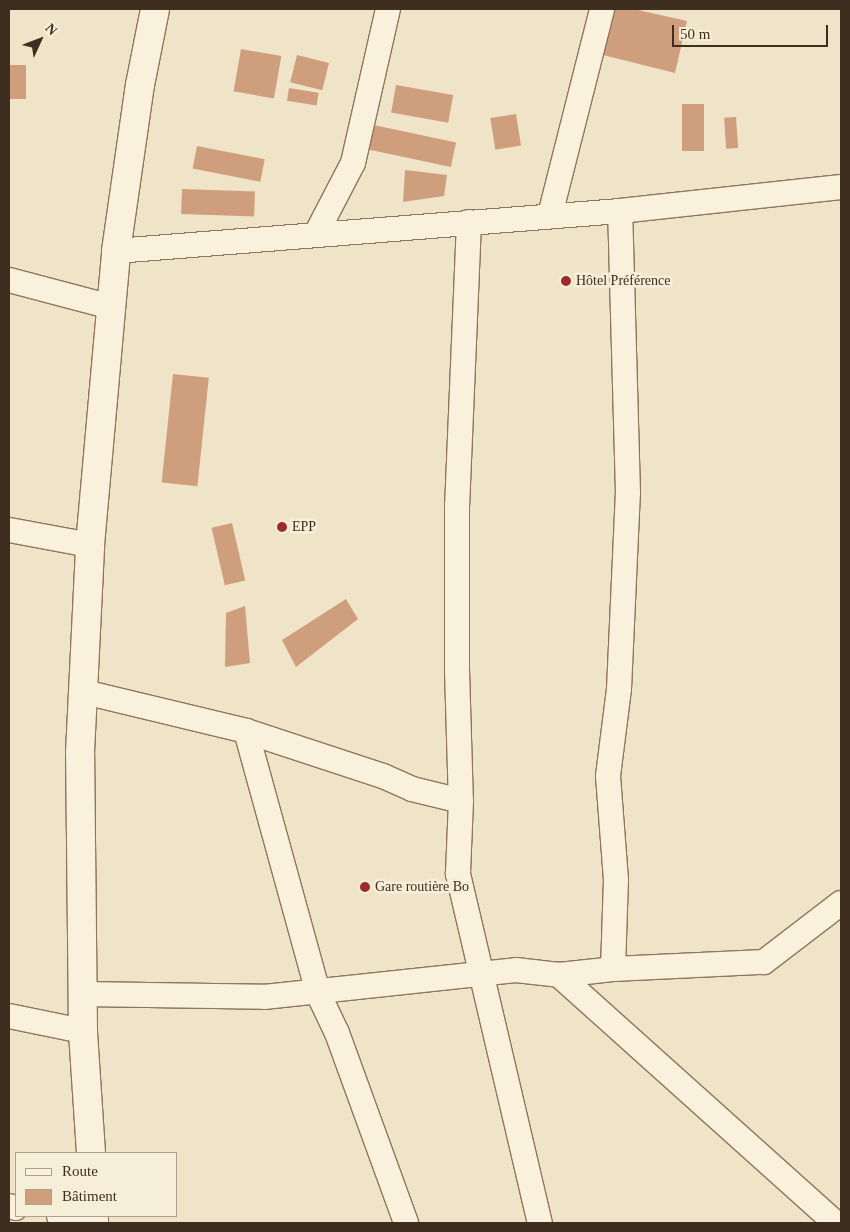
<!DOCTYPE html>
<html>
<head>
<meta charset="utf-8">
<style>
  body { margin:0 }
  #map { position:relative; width:850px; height:1232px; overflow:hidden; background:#f0e4c8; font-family:"Times New Roman",serif }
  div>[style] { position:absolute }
  .building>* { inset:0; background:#cf9f7d; transform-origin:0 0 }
  .roads { filter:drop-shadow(1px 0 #8d765c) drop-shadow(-1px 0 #8d765c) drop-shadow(0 1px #8d765c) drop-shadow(0 -1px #8d765c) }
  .street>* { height:24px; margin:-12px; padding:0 12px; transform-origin:12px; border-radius:12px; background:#faf1dc }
  .secondary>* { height:28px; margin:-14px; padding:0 14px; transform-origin:14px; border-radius:14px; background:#faf1dc }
  .dots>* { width:14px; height:14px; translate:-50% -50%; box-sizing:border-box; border:2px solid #f7eed8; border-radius:50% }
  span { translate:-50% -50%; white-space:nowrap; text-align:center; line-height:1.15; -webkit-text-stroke:5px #f7eed8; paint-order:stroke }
  .poi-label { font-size:14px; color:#3d2e20 }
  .left { translate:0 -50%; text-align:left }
  .frame { position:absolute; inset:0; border:10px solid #3d2e20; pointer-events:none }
  .legend { position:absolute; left:15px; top:1152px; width:162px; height:65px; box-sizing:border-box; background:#f7eed8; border:1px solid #ada18e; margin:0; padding:6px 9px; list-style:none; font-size:15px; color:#3d2e20 }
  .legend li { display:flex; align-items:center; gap:10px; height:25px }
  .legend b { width:25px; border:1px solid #ada18e }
  .north { position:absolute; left:15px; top:15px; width:50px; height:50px; -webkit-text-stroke:4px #f7eed8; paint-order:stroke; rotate:47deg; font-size:14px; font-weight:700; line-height:20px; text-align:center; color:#3d2e20 }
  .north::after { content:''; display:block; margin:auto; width:18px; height:22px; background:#3d2e20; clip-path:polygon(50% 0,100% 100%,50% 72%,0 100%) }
  .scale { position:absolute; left:672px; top:25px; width:156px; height:22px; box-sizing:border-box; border:2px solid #3d2e20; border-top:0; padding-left:6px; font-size:15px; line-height:18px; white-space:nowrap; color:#3d2e20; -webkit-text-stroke:4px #f7eed8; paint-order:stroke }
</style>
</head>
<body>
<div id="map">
  <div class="building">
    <i style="clip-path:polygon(613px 9px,634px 9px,687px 21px,675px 73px,603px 55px)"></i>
    <i style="left:241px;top:49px;width:41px;height:43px;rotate:10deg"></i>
    <i style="left:297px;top:55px;width:33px;height:28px;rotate:14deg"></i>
    <i style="left:9px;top:65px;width:17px;height:34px"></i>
    <i style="left:396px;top:85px;width:58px;height:28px;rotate:10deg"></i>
    <i style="left:289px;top:88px;width:30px;height:13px;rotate:9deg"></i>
    <i style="left:682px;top:104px;width:22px;height:47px"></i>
    <i style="left:516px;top:114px;width:32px;height:26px;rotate:81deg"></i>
    <i style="left:736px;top:117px;width:31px;height:12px;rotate:86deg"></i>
    <i style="left:369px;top:124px;width:89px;height:25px;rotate:12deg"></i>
    <i style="left:197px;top:146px;width:69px;height:23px;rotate:11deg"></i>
    <i style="clip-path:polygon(405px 170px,447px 175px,444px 196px,403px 202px)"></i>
    <i style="left:182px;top:189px;width:73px;height:25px;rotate:2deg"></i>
    <i style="left:173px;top:374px;width:36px;height:109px;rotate:6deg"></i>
    <i style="left:232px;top:523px;width:59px;height:21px;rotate:77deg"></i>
    <i style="clip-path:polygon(346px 599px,358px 619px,296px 667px,282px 640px)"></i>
    <i style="clip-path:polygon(245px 606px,250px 663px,225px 667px,226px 613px)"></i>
  </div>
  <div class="roads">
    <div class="street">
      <i style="left:550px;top:215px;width:212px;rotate:-75.8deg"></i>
      <i style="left:469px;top:222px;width:283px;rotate:92.4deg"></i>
      <i style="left:457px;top:505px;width:165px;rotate:90deg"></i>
      <i style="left:457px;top:670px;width:131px;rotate:88.3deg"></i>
      <i style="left:461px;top:801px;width:73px;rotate:92.4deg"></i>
      <i style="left:458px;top:874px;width:359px;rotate:76.8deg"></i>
      <i style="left:316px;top:234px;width:80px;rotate:-62.5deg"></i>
      <i style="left:353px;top:163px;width:158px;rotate:-77.2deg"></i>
      <i style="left:116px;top:251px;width:506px;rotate:-4.54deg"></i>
      <i style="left:620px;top:211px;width:222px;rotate:-6.2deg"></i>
      <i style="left:9px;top:280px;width:106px;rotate:14.8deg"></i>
      <i style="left:9px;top:530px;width:82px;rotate:10.5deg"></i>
      <i style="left:84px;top:692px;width:167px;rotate:13.5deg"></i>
      <i style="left:246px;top:731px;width:144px;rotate:18.2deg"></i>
      <i style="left:383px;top:776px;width:32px;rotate:24deg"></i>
      <i style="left:412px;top:789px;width:50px;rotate:13.8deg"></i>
      <i style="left:246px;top:731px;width:272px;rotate:74.6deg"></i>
      <i style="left:318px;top:993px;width:44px;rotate:64.6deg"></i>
      <i style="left:337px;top:1033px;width:202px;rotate:70deg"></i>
      <i style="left:613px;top:969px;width:89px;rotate:-88.1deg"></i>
      <i style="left:616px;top:880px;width:104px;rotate:-94.4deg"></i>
      <i style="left:608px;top:776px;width:88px;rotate:-82.8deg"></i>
      <i style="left:619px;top:689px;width:196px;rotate:-87.4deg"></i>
      <i style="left:628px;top:493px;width:282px;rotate:-91.6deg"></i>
      <i style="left:559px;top:975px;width:54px;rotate:-6.3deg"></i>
      <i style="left:613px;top:969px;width:151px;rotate:-2.7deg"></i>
      <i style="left:764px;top:962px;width:97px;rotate:-37.5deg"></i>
      <i style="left:82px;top:994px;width:182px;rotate:0.9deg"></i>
      <i style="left:264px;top:997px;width:253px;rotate:-6.1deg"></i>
      <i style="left:516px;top:970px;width:43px;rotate:6.6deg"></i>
      <i style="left:559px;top:975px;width:371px;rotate:41.9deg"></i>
      <i style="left:9px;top:1016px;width:76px;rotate:11.5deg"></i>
      <i style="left:9px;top:1206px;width:7px;rotate:16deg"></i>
      <i style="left:59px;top:1216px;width:36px;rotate:11deg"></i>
    </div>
    <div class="secondary">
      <i style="left:91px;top:1153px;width:122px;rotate:-93.8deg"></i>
      <i style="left:83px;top:1031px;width:278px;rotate:-90.6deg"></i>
      <i style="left:80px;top:753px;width:208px;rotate:-87.2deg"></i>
      <i style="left:90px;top:545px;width:295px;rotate:-84.9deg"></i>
      <i style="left:116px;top:251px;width:168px;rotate:-81.8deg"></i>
      <i style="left:140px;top:85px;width:77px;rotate:-78.8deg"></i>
      <i style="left:94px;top:1216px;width:7px;rotate:90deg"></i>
    </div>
  </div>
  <div class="dots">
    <i style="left:566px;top:281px;background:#9e2a2b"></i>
    <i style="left:282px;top:527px;background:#9e2a2b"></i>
    <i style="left:365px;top:887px;background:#9e2a2b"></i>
  </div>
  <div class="poi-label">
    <span class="left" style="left:576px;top:281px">Hôtel Préférence</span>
    <span class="left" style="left:292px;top:527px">EPP</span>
    <span class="left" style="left:375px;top:887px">Gare routière Bo</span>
  </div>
  <div class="frame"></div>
  <ul class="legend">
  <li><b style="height:6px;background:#faf1dc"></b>Route</li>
  <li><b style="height:14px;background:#cf9f7d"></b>Bâtiment</li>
  </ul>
  <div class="north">N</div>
  <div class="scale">50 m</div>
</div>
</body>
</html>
